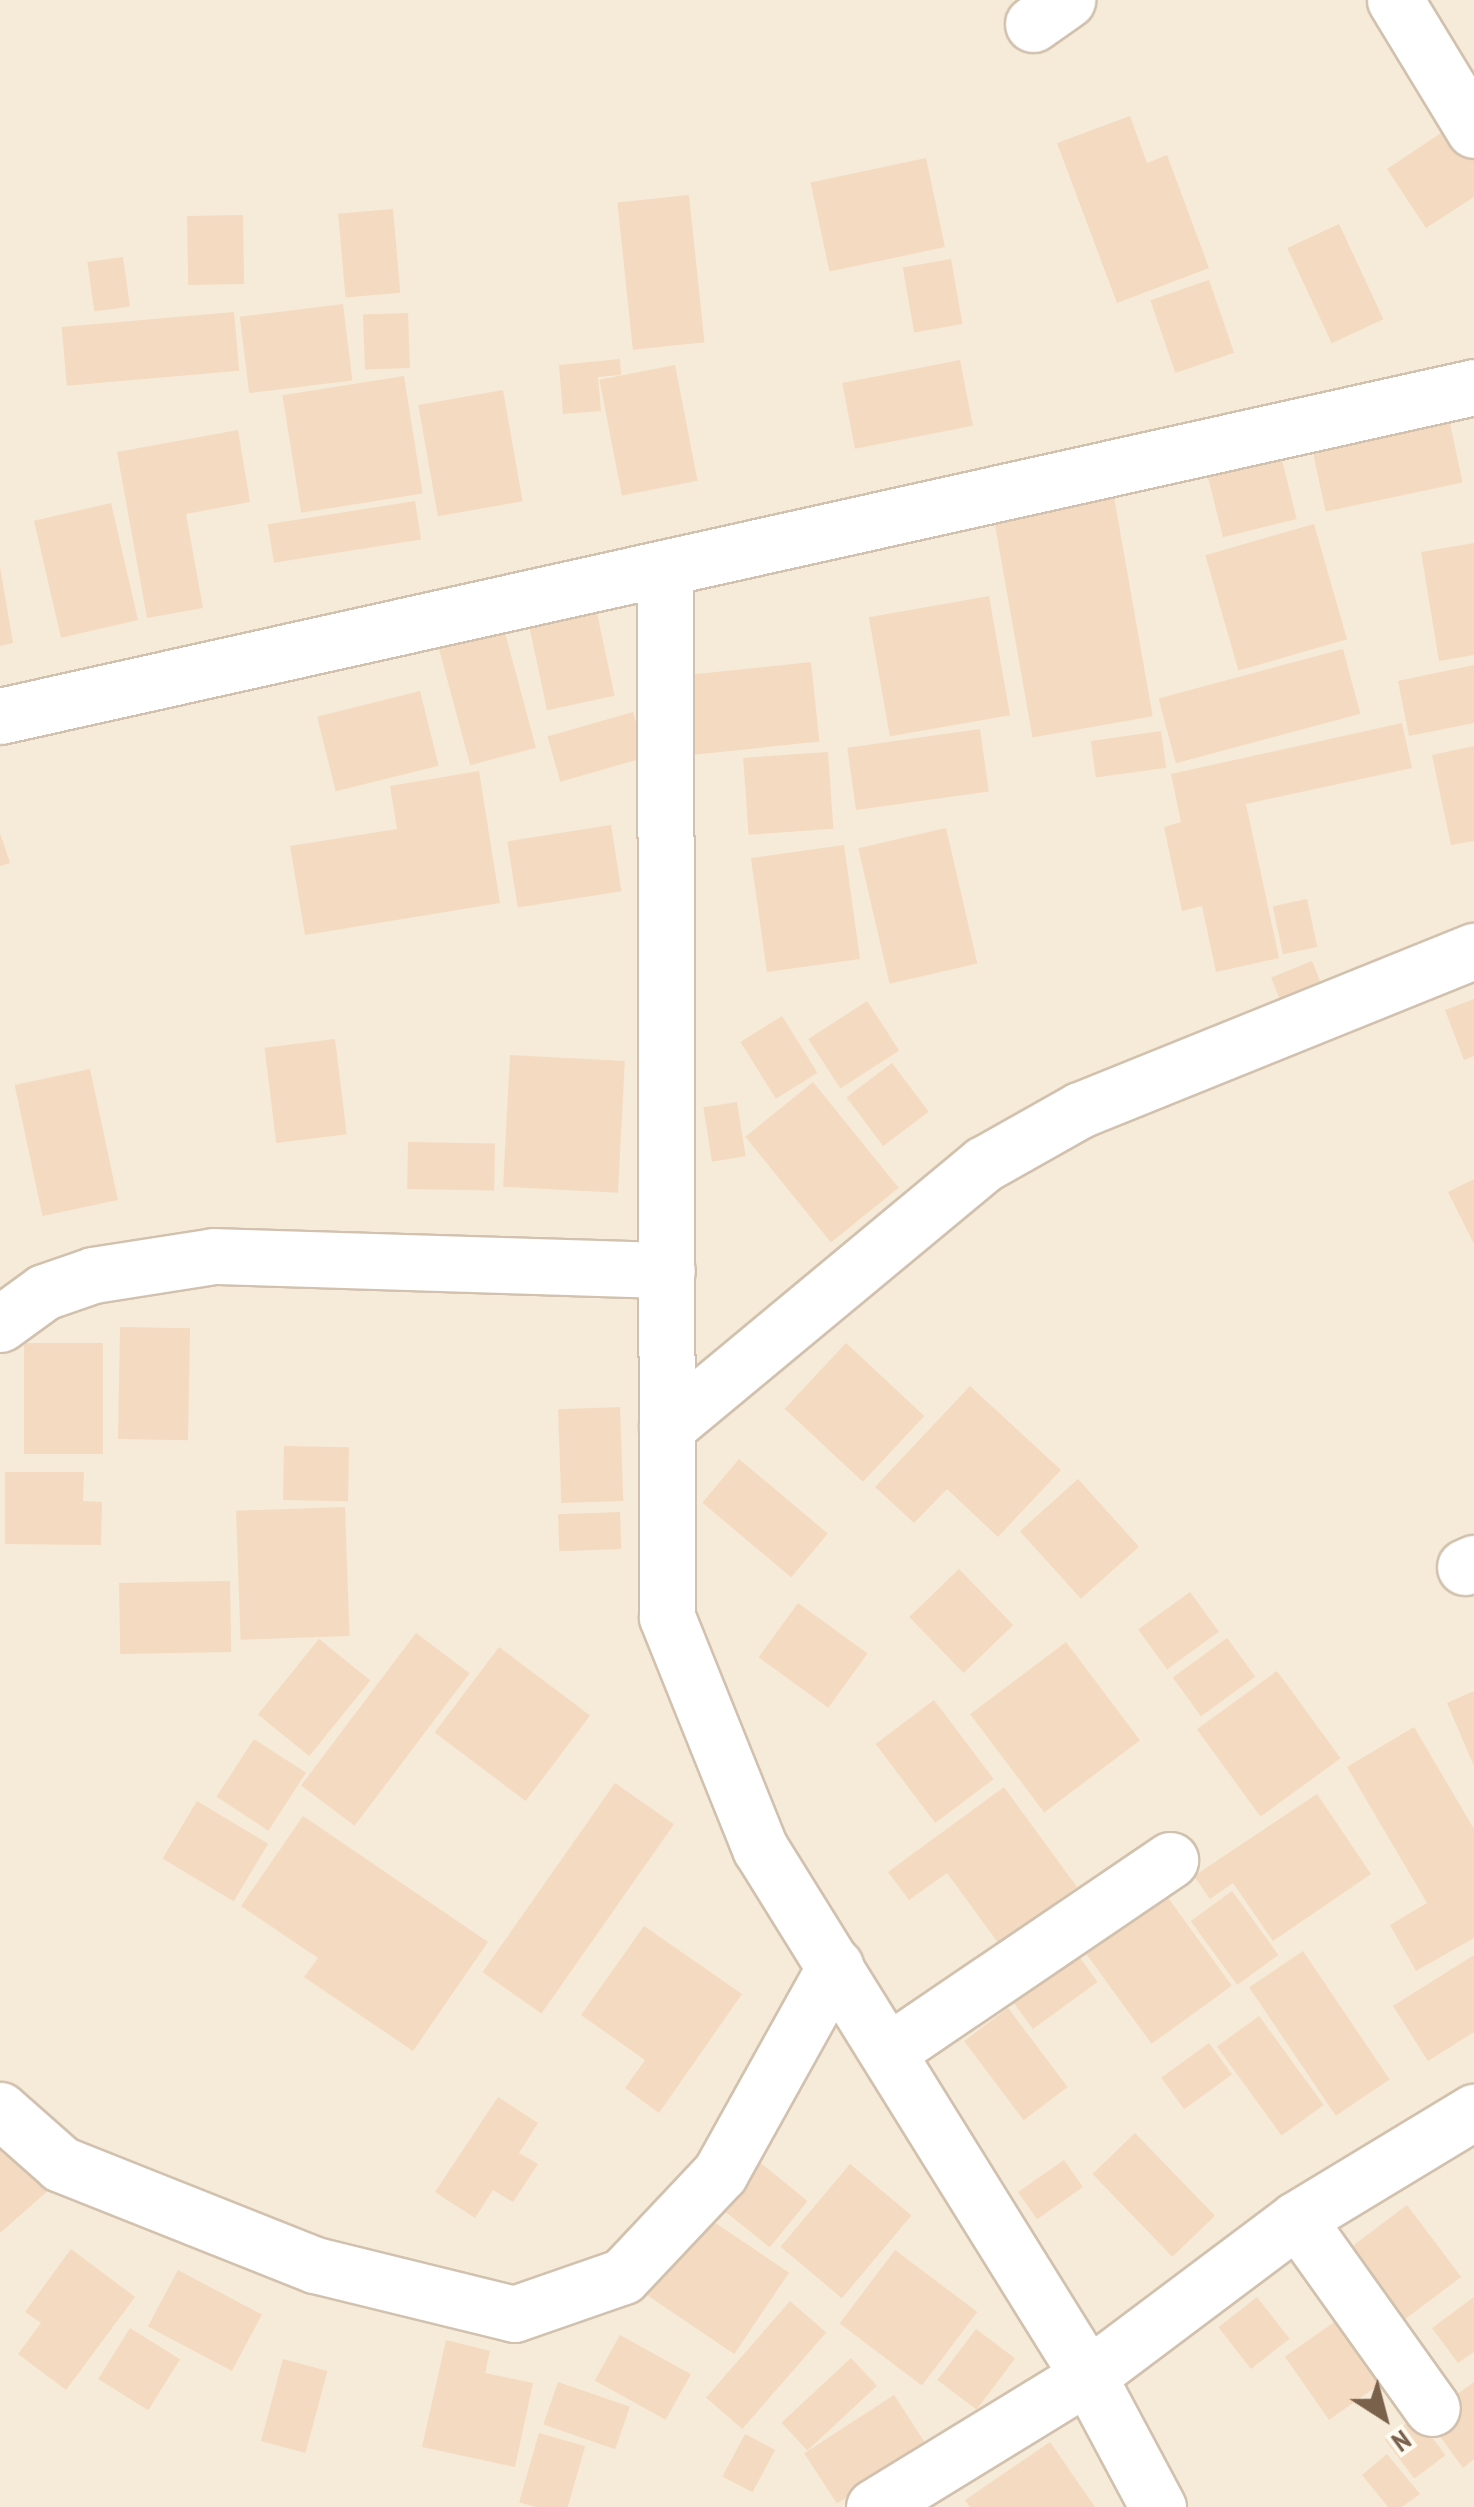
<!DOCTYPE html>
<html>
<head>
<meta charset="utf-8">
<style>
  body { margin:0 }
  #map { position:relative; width:1474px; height:2507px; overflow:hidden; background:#fdf8ea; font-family:"PT Sans Narrow",sans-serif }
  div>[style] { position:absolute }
  .residential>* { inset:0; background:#f6ebd8; transform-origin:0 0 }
  .building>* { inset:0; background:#f4dac0; transform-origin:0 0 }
  .roads { filter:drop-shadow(2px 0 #d1c1ae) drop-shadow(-2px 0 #d1c1ae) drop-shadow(0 2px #d1c1ae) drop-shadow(0 -2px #d1c1ae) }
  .minor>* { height:55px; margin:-27.5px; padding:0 27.5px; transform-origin:27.5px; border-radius:27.5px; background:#fff }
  span { translate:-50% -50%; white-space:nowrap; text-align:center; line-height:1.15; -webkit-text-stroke:9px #fffbf1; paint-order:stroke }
  .north { position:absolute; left:1334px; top:2367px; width:100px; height:100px; -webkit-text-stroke:8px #fffbf1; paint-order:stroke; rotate:144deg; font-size:28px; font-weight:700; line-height:40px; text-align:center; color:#7a614b }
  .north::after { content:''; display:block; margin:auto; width:35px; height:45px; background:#7a614b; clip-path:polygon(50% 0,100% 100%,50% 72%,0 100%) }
</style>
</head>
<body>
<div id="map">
  <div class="residential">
    <i style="left:0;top:0;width:1474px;height:2507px"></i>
  </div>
  <div class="building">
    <i style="clip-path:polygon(1130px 116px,1147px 163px,1167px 155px,1209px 268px,1117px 303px,1057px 143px)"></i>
    <i style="clip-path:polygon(1456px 123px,1474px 151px,1474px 197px,1426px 228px,1387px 169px)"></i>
    <i style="left:926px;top:158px;width:91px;height:118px;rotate:78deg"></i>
    <i style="left:689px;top:195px;width:148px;height:72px;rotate:84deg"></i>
    <i style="left:393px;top:209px;width:84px;height:55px;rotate:85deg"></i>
    <i style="left:243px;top:215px;width:69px;height:56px;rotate:89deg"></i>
    <i style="left:1339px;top:224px;width:105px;height:57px;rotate:65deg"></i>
    <i style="left:123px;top:257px;width:50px;height:36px;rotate:82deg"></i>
    <i style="left:951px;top:259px;width:66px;height:49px;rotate:80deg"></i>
    <i style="left:1209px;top:280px;width:77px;height:62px;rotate:71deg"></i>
    <i style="left:343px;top:304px;width:77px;height:104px;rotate:83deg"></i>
    <i style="left:234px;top:312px;width:59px;height:173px;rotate:85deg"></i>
    <i style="left:408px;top:313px;width:55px;height:45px;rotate:88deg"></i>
    <i style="clip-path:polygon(620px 359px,621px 375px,598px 377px,601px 411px,563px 414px,559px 365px)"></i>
    <i style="left:960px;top:360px;width:67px;height:120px;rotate:79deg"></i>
    <i style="left:675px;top:365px;width:118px;height:77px;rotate:79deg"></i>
    <i style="left:404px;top:376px;width:119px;height:123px;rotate:81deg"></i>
    <i style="left:503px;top:390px;width:113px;height:86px;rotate:80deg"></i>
    <i style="left:1448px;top:414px;width:70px;height:140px;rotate:78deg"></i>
    <i style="clip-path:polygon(238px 430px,250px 502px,186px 514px,203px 608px,147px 618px,117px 452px)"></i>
    <i style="left:1280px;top:452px;width:69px;height:76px;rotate:76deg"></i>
    <i style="left:1111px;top:480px;width:240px;height:122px;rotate:80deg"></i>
    <i style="left:415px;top:501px;width:39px;height:149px;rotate:81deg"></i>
    <i style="left:111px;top:503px;width:120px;height:79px;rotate:77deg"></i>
    <i style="left:1314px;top:524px;width:120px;height:113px;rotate:74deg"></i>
    <i style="clip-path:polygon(1474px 543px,1474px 655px,1439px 661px,1421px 552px)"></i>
    <i style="clip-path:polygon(0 567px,13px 643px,0 646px)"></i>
    <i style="left:989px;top:596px;width:121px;height:122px;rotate:80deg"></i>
    <i style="left:594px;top:599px;width:99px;height:69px;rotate:78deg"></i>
    <i style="left:503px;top:625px;width:127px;height:68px;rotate:75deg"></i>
    <i style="left:1343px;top:649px;width:67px;height:191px;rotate:75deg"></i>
    <i style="left:811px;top:662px;width:80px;height:129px;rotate:84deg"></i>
    <i style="clip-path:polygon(1474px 665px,1474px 723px,1409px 736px,1398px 681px)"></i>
    <i style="left:420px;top:691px;width:77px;height:106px;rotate:76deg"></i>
    <i style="left:633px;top:712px;width:47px;height:89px;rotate:74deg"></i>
    <i style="clip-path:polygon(1402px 723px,1412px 768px,1246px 804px,1279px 958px,1216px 972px,1202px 906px,1182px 911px,1164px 827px,1181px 822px,1171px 774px)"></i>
    <i style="left:980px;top:729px;width:63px;height:134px;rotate:82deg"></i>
    <i style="left:1161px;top:731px;width:37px;height:71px;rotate:82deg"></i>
    <i style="clip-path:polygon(1474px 746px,1474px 841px,1451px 845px,1432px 755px)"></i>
    <i style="left:828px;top:752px;width:77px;height:85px;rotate:86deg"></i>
    <i style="clip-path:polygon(479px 771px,500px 903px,305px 935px,290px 846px,397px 829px,390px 786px)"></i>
    <i style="left:611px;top:825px;width:67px;height:105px;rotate:81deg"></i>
    <i style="left:946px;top:828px;width:139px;height:90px;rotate:77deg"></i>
    <i style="clip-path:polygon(0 833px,10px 863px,0 866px)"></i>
    <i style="left:844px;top:845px;width:115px;height:94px;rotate:82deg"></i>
    <i style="left:1307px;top:899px;width:49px;height:35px;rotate:78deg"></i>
    <i style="left:1312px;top:961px;width:38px;height:44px;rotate:68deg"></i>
    <i style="clip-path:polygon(1474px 999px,1474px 1056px,1464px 1060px,1445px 1010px)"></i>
    <i style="left:867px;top:1001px;width:59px;height:70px;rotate:57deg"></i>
    <i style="left:782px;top:1016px;width:67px;height:49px;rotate:58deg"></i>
    <i style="left:335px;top:1039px;width:96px;height:71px;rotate:83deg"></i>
    <i style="left:510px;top:1055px;width:115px;height:132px;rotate:3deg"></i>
    <i style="left:892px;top:1063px;width:61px;height:57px;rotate:53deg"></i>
    <i style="left:90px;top:1069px;width:134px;height:77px;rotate:78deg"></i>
    <i style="left:813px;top:1082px;width:136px;height:87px;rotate:51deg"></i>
    <i style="left:737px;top:1102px;width:55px;height:34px;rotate:81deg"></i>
    <i style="left:408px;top:1142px;width:87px;height:47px;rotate:1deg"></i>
    <i style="clip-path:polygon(1474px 1179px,1474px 1244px,1448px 1192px)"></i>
    <i style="left:120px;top:1327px;width:70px;height:112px;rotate:1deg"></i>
    <i style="left:103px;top:1343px;width:111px;height:79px;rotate:90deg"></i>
    <i style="left:846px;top:1343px;width:107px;height:90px;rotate:43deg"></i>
    <i style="clip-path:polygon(970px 1386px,1061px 1470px,998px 1537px,947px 1489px,914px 1523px,875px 1487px)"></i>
    <i style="left:620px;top:1407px;width:94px;height:62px;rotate:88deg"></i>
    <i style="left:284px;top:1446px;width:65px;height:54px;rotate:1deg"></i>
    <i style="left:739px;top:1459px;width:116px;height:57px;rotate:40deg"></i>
    <i style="clip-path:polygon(5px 1472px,84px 1472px,83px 1501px,102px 1502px,101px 1545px,5px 1544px)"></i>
    <i style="left:1078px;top:1479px;width:91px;height:78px;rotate:48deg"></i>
    <i style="left:345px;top:1507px;width:129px;height:109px;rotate:88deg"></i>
    <i style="left:620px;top:1512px;width:37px;height:62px;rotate:88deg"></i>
    <i style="left:959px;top:1569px;width:78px;height:69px;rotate:46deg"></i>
    <i style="left:230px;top:1581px;width:71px;height:111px;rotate:89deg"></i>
    <i style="left:1190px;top:1592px;width:49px;height:64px;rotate:54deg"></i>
    <i style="left:798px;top:1603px;width:86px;height:67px;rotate:36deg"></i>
    <i style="left:416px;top:1633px;width:67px;height:191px;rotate:37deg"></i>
    <i style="left:1227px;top:1638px;width:48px;height:67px;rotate:54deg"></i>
    <i style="left:319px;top:1639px;width:66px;height:97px;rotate:39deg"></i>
    <i style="left:1066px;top:1642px;width:123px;height:120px;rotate:53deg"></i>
    <i style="left:499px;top:1647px;width:114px;height:107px;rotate:37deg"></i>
    <i style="left:1277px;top:1671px;width:108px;height:99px;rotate:54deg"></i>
    <i style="clip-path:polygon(1474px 1691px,1474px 1766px,1447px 1703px)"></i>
    <i style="left:934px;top:1700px;width:99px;height:73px;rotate:53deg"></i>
    <i style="clip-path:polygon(1414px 1727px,1474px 1829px,1474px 1938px,1416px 1971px,1390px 1925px,1427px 1903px,1347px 1767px)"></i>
    <i style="left:254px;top:1739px;width:62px;height:69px;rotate:33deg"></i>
    <i style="left:615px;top:1783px;width:72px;height:231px;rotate:35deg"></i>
    <i style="clip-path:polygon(1004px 1787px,1077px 1887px,999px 1944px,947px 1873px,909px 1900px,888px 1872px)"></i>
    <i style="clip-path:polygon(1317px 1794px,1371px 1874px,1273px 1941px,1233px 1883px,1210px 1899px,1194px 1876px)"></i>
    <i style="left:197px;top:1801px;width:83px;height:67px;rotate:31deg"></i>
    <i style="clip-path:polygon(303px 1816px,488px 1942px,413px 2051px,304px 1977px,318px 1958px,241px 1906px)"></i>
    <i style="left:1163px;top:1891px;width:117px;height:99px;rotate:54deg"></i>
    <i style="left:1232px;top:1891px;width:79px;height:51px;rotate:54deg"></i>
    <i style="clip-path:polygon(644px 1926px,742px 1994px,659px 2113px,625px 2088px,645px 2060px,581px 2015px)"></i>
    <i style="left:1067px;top:1940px;width:52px;height:80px;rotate:54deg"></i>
    <i style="left:1303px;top:1951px;width:155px;height:65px;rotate:56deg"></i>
    <i style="clip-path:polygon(1474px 1955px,1474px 2032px,1428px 2061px,1393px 2006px)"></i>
    <i style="left:1008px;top:2008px;width:99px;height:55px;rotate:53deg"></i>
    <i style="left:1259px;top:2016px;width:110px;height:52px;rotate:54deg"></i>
    <i style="left:1209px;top:2043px;width:39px;height:59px;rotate:54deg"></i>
    <i style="clip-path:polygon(498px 2097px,538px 2123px,519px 2153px,538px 2164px,513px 2202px,493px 2190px,475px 2218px,435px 2192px)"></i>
    <i style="clip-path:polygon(0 2133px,50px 2189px,0 2233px)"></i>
    <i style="left:1135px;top:2133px;width:115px;height:59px;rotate:46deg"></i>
    <i style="left:757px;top:2160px;width:65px;height:60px;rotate:39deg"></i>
    <i style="left:1064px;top:2160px;width:33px;height:56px;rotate:55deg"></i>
    <i style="left:850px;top:2164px;width:80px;height:108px;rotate:40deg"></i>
    <i style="left:1407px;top:2205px;width:90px;height:89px;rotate:53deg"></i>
    <i style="left:702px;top:2214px;width:105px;height:98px;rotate:34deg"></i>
    <i style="clip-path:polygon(71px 2249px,135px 2297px,66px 2390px,18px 2354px,41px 2323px,25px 2312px)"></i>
    <i style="left:895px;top:2250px;width:103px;height:92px;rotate:37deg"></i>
    <i style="left:178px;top:2270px;width:95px;height:64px;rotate:28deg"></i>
    <i style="left:1257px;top:2297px;width:53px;height:49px;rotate:52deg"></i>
    <i style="clip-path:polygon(1474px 2297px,1474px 2352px,1458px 2363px,1432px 2328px)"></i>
    <i style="left:790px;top:2301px;width:48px;height:128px;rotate:41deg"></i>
    <i style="left:1343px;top:2316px;width:77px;height:71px;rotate:55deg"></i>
    <i style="left:130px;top:2328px;width:59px;height:60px;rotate:32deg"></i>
    <i style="left:976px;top:2329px;width:49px;height:64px;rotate:37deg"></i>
    <i style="left:620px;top:2335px;width:81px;height:52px;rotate:29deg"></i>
    <i style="clip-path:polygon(446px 2340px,490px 2351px,485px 2373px,533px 2383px,515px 2467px,422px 2447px)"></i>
    <i style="left:851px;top:2358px;width:38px;height:95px;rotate:47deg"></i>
    <i style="left:283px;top:2359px;width:46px;height:85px;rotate:15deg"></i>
    <i style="left:558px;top:2382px;width:76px;height:45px;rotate:19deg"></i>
    <i style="clip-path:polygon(1474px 2382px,1474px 2459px,1463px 2468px,1426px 2417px)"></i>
    <i style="left:894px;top:2395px;width:60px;height:107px;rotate:57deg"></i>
    <i style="left:1416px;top:2416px;width:49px;height:39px;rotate:53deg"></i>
    <i style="left:539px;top:2433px;width:48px;height:72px;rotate:16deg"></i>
    <i style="left:745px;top:2434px;width:34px;height:48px;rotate:28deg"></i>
    <i style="clip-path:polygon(1050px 2442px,1095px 2507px,970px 2507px,965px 2500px)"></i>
    <i style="clip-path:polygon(1387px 2454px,1420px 2494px,1402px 2507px,1388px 2507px,1362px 2475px)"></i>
  </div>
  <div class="roads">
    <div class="minor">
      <i style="left:1395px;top:0;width:152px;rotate:58.7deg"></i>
      <i style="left:1033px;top:24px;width:42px;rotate:-35.2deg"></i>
      <i style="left:665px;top:571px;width:1046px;rotate:89.89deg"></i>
      <i style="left:667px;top:1617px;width:249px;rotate:68.1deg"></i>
      <i style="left:760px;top:1848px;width:622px;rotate:58.15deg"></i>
      <i style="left:1088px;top:2376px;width:149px;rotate:61.9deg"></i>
      <i style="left:0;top:716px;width:1510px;rotate:-12.58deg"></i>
      <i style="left:0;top:1324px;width:54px;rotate:-36deg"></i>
      <i style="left:44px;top:1292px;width:52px;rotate:-19.1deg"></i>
      <i style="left:93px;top:1275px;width:122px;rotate:-8.9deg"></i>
      <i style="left:214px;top:1256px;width:453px;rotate:1.8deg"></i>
      <i style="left:667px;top:1427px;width:412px;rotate:-39.7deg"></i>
      <i style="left:984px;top:1164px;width:110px;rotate:-29.4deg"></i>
      <i style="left:1080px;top:1110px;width:425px;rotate:-22deg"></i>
      <i style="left:1465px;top:1567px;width:10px;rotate:-24deg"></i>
      <i style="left:889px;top:2051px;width:340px;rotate:-34.2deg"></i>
      <i style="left:0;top:2110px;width:81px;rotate:41.5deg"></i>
      <i style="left:61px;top:2164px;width:273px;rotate:21.7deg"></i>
      <i style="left:315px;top:2265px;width:205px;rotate:13.8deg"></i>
      <i style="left:514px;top:2314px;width:115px;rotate:-19.2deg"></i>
      <i style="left:623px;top:2276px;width:141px;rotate:-46.7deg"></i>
      <i style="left:720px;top:2173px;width:237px;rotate:-60.9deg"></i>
      <i style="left:1297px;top:2219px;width:232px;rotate:54.5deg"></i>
      <i style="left:874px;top:2507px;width:251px;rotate:-31.5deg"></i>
      <i style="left:1088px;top:2376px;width:261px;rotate:-36.9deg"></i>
      <i style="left:1297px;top:2219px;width:207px;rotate:-31.2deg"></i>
    </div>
  </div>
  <div class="north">N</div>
</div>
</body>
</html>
